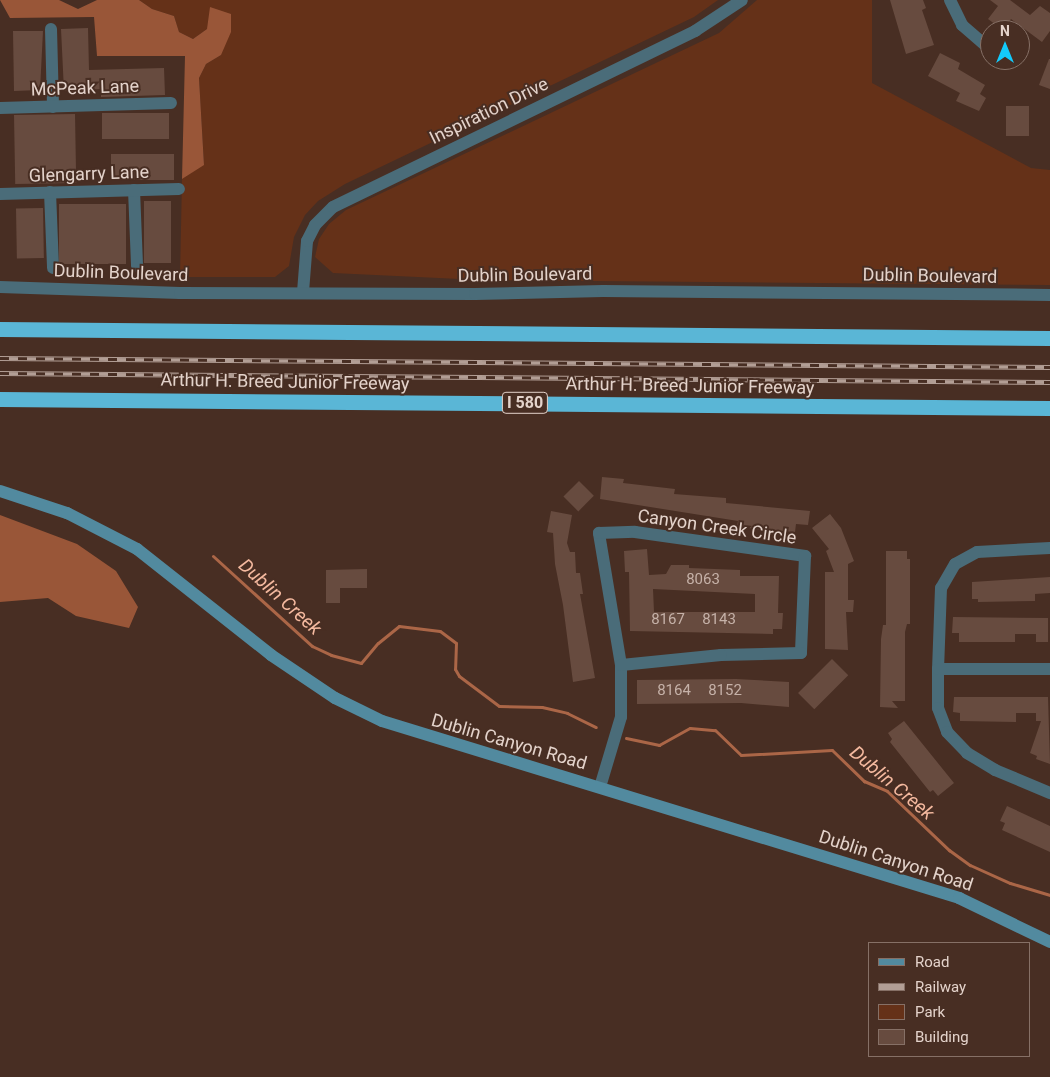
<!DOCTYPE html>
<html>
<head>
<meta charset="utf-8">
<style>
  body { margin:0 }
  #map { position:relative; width:1050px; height:1077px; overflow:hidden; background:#482e23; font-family:Roboto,sans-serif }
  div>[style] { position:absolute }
  .green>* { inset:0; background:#653118 }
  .forest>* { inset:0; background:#995638 }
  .stream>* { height:3px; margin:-1.5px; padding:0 1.5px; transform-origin:1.5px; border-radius:1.5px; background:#ab6647 }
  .building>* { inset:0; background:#674b3f; transform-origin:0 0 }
  .minor>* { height:12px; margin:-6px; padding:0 6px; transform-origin:6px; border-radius:6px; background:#4a6c79 }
  .tertiary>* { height:12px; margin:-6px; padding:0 6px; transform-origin:6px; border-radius:6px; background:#4a6c79 }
  .secondary>* { height:12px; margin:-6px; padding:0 6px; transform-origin:6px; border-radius:6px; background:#528a9f }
  .motorway>* { height:15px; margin:-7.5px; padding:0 7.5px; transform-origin:7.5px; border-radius:7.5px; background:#5ab6d6 }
  .rail>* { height:5px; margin-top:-2.5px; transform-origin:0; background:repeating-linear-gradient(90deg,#482e23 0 9px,#b29e95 0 18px); box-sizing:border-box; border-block:1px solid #b29e95 }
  span { translate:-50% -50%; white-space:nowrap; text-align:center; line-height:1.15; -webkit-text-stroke:4px #482e23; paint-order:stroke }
  .number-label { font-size:15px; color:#c5b1a8 }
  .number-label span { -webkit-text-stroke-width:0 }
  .shield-label span { padding:1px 4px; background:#482e23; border:1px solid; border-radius:4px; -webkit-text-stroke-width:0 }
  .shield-label { font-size:16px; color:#e4d3cb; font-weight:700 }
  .street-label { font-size:18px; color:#e4d3cb }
  .water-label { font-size:19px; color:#f4b99f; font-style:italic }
  .legend { position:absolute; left:868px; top:942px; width:162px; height:115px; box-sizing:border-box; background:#482e23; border:1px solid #867066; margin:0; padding:6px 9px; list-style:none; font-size:15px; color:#e4d3cb }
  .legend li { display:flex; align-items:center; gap:10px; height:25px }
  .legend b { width:25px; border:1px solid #867066 }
  .north { position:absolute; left:980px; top:20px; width:50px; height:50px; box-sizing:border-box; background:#482e23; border:1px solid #867066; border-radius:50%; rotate:0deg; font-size:14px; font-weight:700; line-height:20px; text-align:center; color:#e4d3cb }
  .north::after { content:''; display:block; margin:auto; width:18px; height:22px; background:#13cafb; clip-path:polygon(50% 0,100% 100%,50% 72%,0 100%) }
</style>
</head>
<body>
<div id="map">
  <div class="green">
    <i style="clip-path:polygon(139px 0,718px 0,694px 17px,345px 184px,318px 201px,305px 215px,294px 237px,289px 266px,275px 277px,180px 277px,182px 179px,204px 164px,199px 78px,206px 64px,221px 55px,207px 29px,193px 39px,179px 32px,174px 16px,152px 9px)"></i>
    <i style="clip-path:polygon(757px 0,872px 0,872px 83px,1031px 168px,1050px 170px,1050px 285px,481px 280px,333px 273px,315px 257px,319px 239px,329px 224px,346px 210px,719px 33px)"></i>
  </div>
  <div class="forest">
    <i style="clip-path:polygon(0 0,59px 0,78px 9px,97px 0,139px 0,152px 9px,174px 16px,179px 32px,193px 39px,207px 29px,210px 7px,231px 14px,231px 32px,221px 55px,206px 64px,199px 78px,204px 165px,182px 179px,185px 56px,97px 56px,94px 17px,10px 18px)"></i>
    <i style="clip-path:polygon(0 515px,77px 544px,116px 571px,138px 607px,129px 628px,76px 616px,48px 598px,0 602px)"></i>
  </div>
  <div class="stream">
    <i style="left:213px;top:556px;width:134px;rotate:42.3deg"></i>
    <i style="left:312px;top:646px;width:21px;rotate:25deg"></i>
    <i style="left:331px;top:655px;width:31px;rotate:15deg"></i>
    <i style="left:361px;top:663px;width:26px;rotate:-50deg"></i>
    <i style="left:378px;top:643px;width:27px;rotate:-39deg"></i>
    <i style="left:399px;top:626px;width:41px;rotate:7deg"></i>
    <i style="left:440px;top:631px;width:20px;rotate:37deg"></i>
    <i style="left:456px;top:643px;width:26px;rotate:92deg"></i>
    <i style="left:455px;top:669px;width:8px;rotate:60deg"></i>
    <i style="left:459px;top:676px;width:50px;rotate:36.9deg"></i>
    <i style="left:499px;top:706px;width:43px;rotate:1.3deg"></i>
    <i style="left:542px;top:707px;width:26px;rotate:13deg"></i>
    <i style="left:567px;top:713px;width:32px;rotate:26deg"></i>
    <i style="left:626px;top:738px;width:34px;rotate:12deg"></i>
    <i style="left:659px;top:745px;width:35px;rotate:-29deg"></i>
    <i style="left:690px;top:728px;width:25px;rotate:5deg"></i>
    <i style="left:715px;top:730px;width:36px;rotate:44deg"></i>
    <i style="left:741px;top:755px;width:91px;rotate:-3.1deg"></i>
    <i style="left:832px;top:750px;width:45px;rotate:44.1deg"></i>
    <i style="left:864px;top:781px;width:25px;rotate:23deg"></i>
    <i style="left:887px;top:791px;width:86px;rotate:43.6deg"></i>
    <i style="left:949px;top:850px;width:26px;rotate:36deg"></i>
    <i style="left:970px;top:865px;width:44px;rotate:24.2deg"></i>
    <i style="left:1010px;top:883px;width:42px;rotate:16.7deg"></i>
  </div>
  <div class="building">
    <i style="clip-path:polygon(890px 0,923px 0,926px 8px,922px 10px,934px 45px,906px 54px)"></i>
    <i style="clip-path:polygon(990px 0,1010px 0,1030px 15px,1040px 6px,1050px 13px,1050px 31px,1042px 42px,1011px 19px,1003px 30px,988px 19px,998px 6px)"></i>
    <i style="clip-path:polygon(88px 28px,89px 70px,164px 68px,165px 95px,101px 97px,101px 89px,64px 91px,61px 29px)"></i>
    <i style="clip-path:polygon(13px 31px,43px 31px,40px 90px,14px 91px)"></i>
    <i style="clip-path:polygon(940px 53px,960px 63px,958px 69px,985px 85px,980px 94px,986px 98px,979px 111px,956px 101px,960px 93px,928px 76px)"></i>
    <i style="clip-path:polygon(1049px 59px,1050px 59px,1050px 89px,1039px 85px)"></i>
    <i style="left:1006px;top:106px;width:23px;height:30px"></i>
    <i style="left:102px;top:113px;width:67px;height:26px"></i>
    <i style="left:75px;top:114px;width:69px;height:61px;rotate:89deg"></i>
    <i style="left:111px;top:154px;width:63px;height:26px"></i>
    <i style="left:144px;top:201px;width:27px;height:62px"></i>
    <i style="left:59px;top:204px;width:67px;height:60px"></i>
    <i style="left:43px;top:208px;width:50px;height:27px;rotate:89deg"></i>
    <i style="clip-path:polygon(602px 477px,624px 479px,623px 483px,675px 489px,674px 494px,726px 498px,726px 503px,810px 511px,808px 525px,796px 524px,795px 532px,754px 529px,737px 526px,738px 521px,600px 499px)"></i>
    <i style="left:579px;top:481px;width:21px;height:22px;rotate:45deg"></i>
    <i style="clip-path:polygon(551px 511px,572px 515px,567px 543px,570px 552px,575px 552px,576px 573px,580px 573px,583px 594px,580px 594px,595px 678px,573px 682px,563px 605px,555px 564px,553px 533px,547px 532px)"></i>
    <i style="clip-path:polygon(830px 514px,841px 528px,854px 561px,848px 564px,848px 600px,854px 600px,853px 612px,846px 612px,848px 650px,825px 649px,825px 572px,834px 572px,826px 551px,829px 549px,812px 528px)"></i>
    <i style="clip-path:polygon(evenodd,647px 549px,649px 575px,666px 574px,671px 565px,689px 565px,689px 568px,740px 570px,740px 576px,779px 576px,778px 613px,783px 613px,782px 629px,773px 629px,773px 634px,630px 631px,629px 572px,625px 572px,624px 551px,647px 549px,653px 589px,755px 594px,755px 612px,654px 612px,653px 589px)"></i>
    <i style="clip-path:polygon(886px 551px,907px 551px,907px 559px,910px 559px,910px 624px,907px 624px,905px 632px,905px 701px,892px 701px,898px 708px,880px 707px,881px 639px,883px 625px,886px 625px)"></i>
    <i style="clip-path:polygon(367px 569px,367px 588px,340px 588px,340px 603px,326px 603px,326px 570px)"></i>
    <i style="clip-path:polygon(1050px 577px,1050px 593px,1035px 594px,1035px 601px,978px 602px,978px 599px,972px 599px,972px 582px)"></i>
    <i style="clip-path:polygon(953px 617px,1048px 618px,1048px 642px,1036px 642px,1036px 634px,1015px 634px,1015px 642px,959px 642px,959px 633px,952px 633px)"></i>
    <i style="left:832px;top:659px;width:23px;height:48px;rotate:45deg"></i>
    <i style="clip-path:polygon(736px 679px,789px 682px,789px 707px,741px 703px,637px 704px,637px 680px)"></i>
    <i style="clip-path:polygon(954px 697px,1048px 697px,1050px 764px,1036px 759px,1037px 756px,1030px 753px,1041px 721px,1036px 721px,1036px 713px,1016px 713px,1016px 722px,960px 721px,960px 713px,953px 712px)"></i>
    <i style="clip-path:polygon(904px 721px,954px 783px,938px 796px,933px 790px,930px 792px,890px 742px,892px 739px,888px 733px)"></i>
    <i style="clip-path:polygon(1007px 806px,1050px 826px,1050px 852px,1002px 830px,1005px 823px,1000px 821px)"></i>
  </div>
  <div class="minor">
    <i style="left:950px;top:0;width:28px;rotate:64deg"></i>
    <i style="left:962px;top:25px;width:37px;rotate:41deg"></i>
    <i style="left:51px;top:29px;width:78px;rotate:88.5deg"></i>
    <i style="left:1007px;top:60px;width:4px;rotate:27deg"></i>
    <i style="left:0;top:108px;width:171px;rotate:-1.7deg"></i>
    <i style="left:134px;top:190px;width:76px;rotate:87.7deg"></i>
    <i style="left:50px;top:192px;width:76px;rotate:87.7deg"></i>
    <i style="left:0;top:194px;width:179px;rotate:-1.6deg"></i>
    <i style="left:303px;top:292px;width:51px;rotate:-85.5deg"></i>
    <i style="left:307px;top:241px;width:18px;rotate:-63deg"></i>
    <i style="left:315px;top:225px;width:25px;rotate:-45deg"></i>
    <i style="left:333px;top:207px;width:403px;rotate:-25.9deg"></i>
    <i style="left:695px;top:31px;width:56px;rotate:-33.4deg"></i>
    <i style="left:1050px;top:548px;width:73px;rotate:176.9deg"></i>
    <i style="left:977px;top:552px;width:25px;rotate:151deg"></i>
    <i style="left:955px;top:564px;width:28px;rotate:120deg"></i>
    <i style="left:941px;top:588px;width:81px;rotate:92.1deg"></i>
    <i style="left:938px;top:669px;width:39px;rotate:90deg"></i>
    <i style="left:938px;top:708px;width:26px;rotate:69deg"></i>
    <i style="left:947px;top:732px;width:29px;rotate:46deg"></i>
    <i style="left:967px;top:753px;width:33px;rotate:31deg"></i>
    <i style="left:995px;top:770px;width:60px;rotate:22.7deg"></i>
    <i style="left:938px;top:669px;width:112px"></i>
    <i style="left:600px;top:787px;width:73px;rotate:-73.3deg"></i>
    <i style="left:621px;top:717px;width:52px;rotate:-90deg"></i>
    <i style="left:621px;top:665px;width:134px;rotate:-99.5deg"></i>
    <i style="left:599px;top:533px;width:36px;rotate:-2deg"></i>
    <i style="left:635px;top:532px;width:172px;rotate:8deg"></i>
    <i style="left:805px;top:556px;width:97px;rotate:92.4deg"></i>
    <i style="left:801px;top:653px;width:80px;rotate:178.6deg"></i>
    <i style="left:721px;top:655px;width:100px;rotate:174.3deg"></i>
  </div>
  <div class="tertiary">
    <i style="left:0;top:287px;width:180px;rotate:1.9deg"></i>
    <i style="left:180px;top:293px;width:295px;rotate:0.2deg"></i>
    <i style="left:475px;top:294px;width:128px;rotate:-1.3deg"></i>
    <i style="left:603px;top:291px;width:447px;rotate:0.5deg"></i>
  </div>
  <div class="secondary">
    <i style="left:0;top:491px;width:71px;rotate:18.2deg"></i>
    <i style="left:67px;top:513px;width:79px;rotate:27.2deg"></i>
    <i style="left:137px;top:549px;width:171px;rotate:38.3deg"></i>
    <i style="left:271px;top:655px;width:77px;rotate:33.9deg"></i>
    <i style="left:335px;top:698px;width:52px;rotate:26.1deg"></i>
    <i style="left:382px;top:721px;width:604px;rotate:17.05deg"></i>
    <i style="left:959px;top:898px;width:101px;rotate:25.8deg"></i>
  </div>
  <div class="motorway">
    <i style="left:0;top:329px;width:1050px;rotate:0.49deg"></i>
    <i style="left:0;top:399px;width:1050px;rotate:0.49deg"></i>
  </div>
  <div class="rail">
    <i style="left:0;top:358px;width:1050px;rotate:0.49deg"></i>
    <i style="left:0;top:373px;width:1050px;rotate:0.49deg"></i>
  </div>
  <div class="number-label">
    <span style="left:703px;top:580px">8063</span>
    <span style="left:668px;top:620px">8167</span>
    <span style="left:719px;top:620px">8143</span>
    <span style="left:674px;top:691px">8164</span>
    <span style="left:725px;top:691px">8152</span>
  </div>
  <div class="shield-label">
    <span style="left:525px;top:403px">I 580</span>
  </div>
  <div class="street-label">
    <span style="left:85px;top:88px;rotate:-2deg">McPeak Lane</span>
    <span style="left:489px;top:111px;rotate:-26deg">Inspiration Drive</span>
    <span style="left:89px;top:174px;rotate:-2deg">Glengarry Lane</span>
    <span style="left:121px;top:273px;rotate:2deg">Dublin Boulevard</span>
    <span style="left:525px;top:275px;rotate:-1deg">Dublin Boulevard</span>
    <span style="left:930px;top:276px;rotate:1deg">Dublin Boulevard</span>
    <span style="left:285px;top:382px;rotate:1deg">Arthur H. Breed Junior Freeway</span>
    <span style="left:690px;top:386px;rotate:1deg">Arthur H. Breed Junior Freeway</span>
    <span style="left:717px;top:527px;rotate:8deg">Canyon Creek Circle</span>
    <span style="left:509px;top:742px;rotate:16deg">Dublin Canyon Road</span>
    <span style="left:896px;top:861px;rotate:18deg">Dublin Canyon Road</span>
  </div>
  <div class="water-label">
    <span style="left:280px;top:597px;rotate:42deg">Dublin Creek</span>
    <span style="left:892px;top:783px;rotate:40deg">Dublin Creek</span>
  </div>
  <ul class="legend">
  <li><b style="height:6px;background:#528a9f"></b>Road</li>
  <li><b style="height:6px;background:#b29e95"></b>Railway</li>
  <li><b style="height:14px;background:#653118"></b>Park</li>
  <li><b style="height:14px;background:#674b3f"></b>Building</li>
  </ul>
  <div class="north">N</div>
</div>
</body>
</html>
